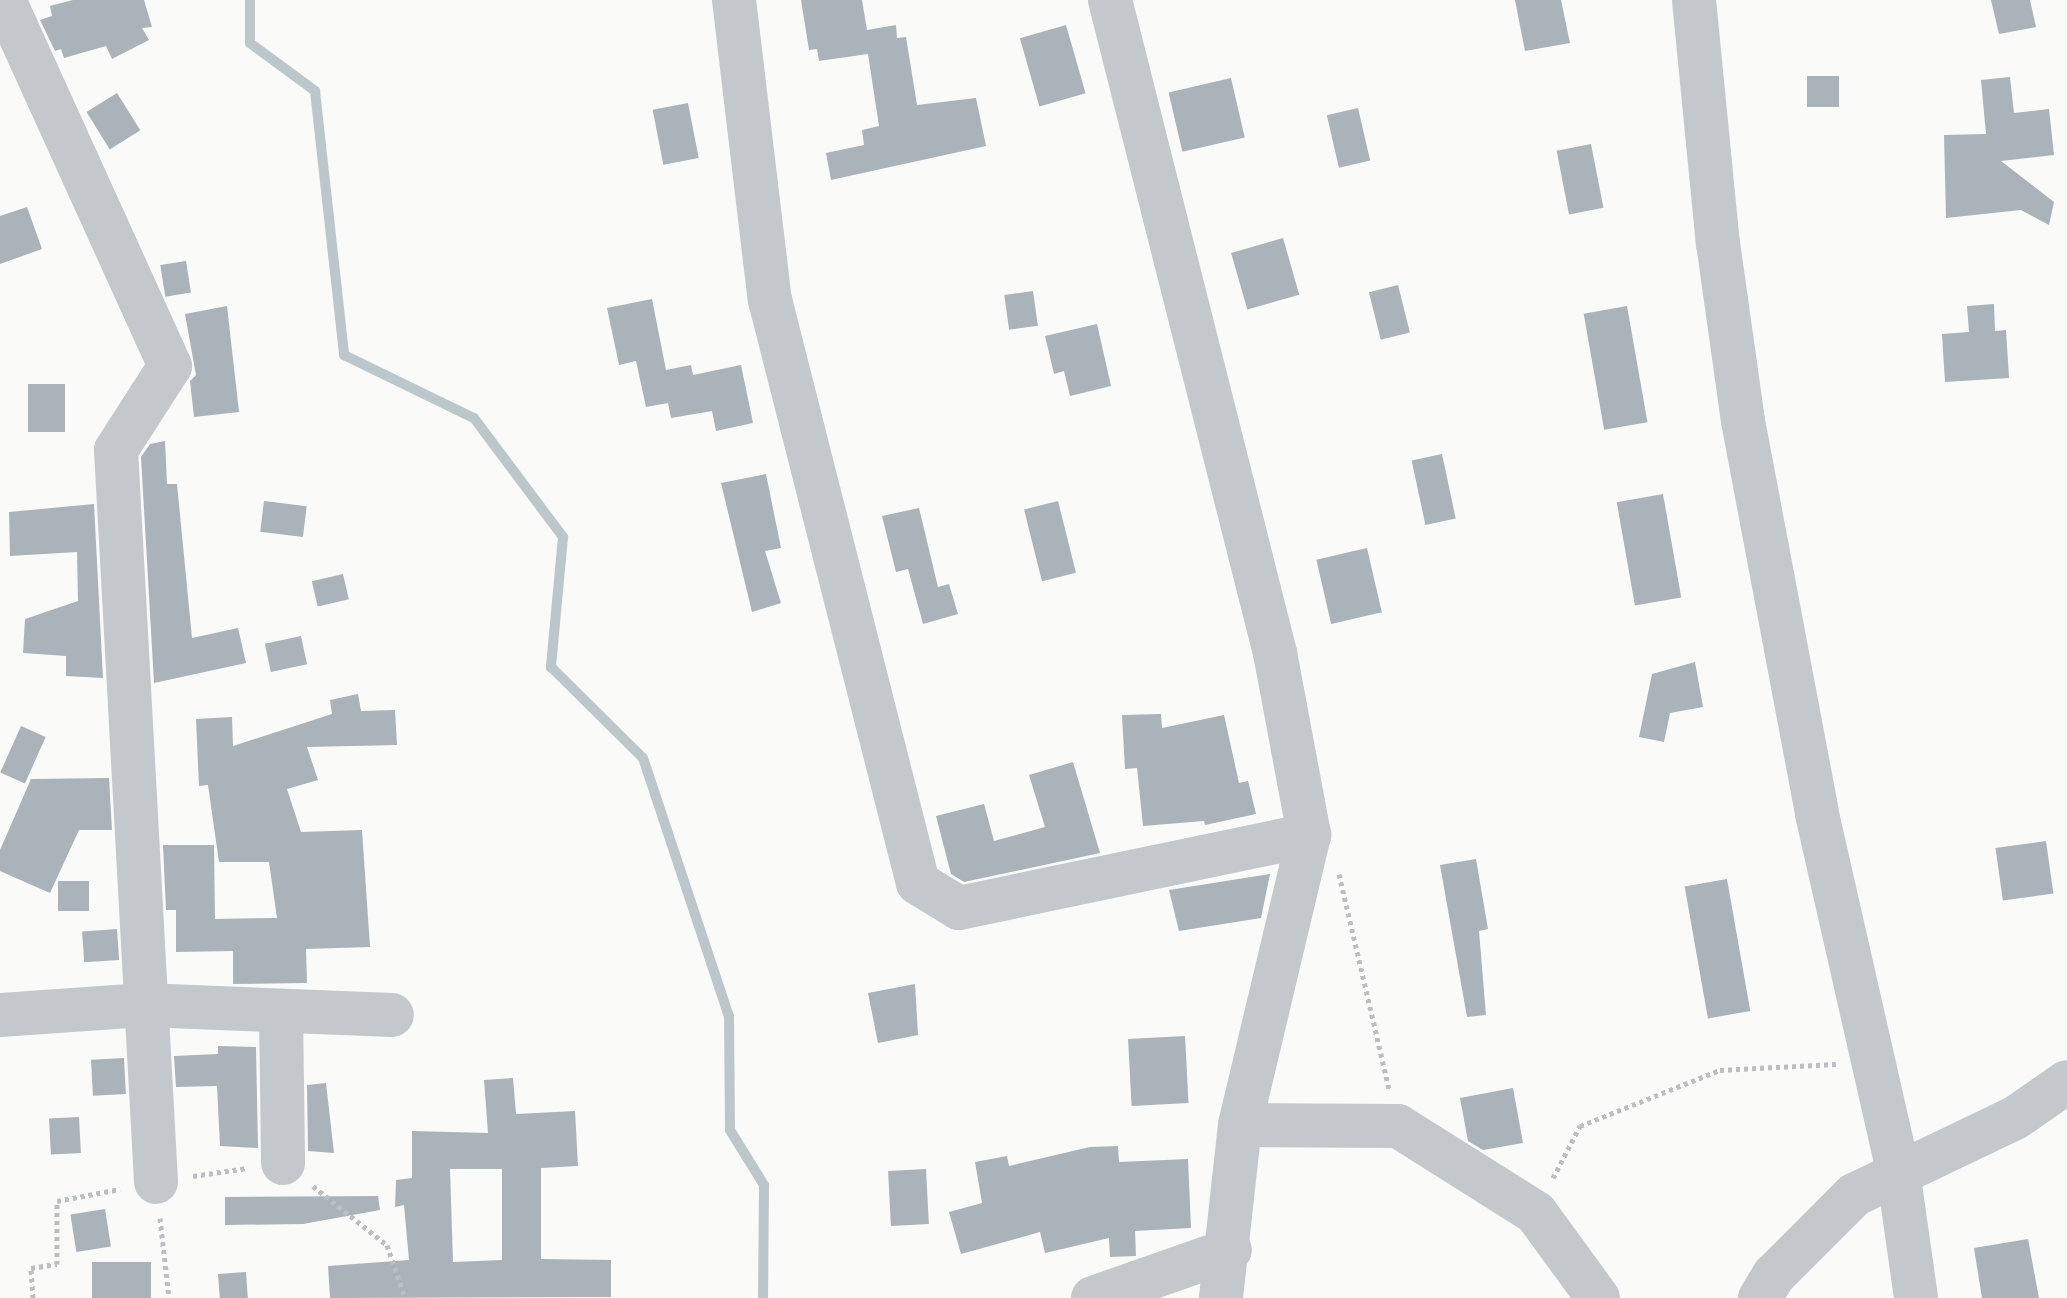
<!DOCTYPE html>
<html>
<head>
<meta charset="utf-8">
<style>
  body { margin:0 }
  #map { position:relative; width:2067px; height:1298px; overflow:hidden; background:#fafaf8; font-family:"Titillium Web",sans-serif }
  div>[style] { position:absolute }
  .stream>* { height:10px; margin:-5px; padding:0 5px; transform-origin:5px; border-radius:5px; background:#bbc7cb }
  .building>* { inset:0; background:#aab3b9; transform-origin:0 0 }
  .path>* { height:5px; margin-top:-2.5px; transform-origin:0; background:repeating-linear-gradient(90deg,#bbbfc2 0 4px,transparent 0 8px) }
  .minor>* { height:44px; margin:-22px; padding:0 22px; transform-origin:22px; border-radius:22px; background:#c3c8cc }
  span { translate:-50% -50%; white-space:nowrap; text-align:center; line-height:1.15; -webkit-text-stroke:8px #fff; paint-order:stroke }
</style>
</head>
<body>
<div id="map">
  <div class="stream">
    <i style="left:250px;top:0;width:43px;rotate:90deg"></i>
    <i style="left:250px;top:43px;width:81px;rotate:36.4deg"></i>
    <i style="left:315px;top:91px;width:266px;rotate:83.7deg"></i>
    <i style="left:344px;top:355px;width:144px;rotate:25.9deg"></i>
    <i style="left:474px;top:418px;width:149px;rotate:53.2deg"></i>
    <i style="left:563px;top:537px;width:131px;rotate:95.3deg"></i>
    <i style="left:551px;top:667px;width:129px;rotate:44.7deg"></i>
    <i style="left:643px;top:758px;width:272px;rotate:71.6deg"></i>
    <i style="left:729px;top:1016px;width:114px;rotate:89.5deg"></i>
    <i style="left:730px;top:1130px;width:65px;rotate:58.3deg"></i>
    <i style="left:764px;top:1185px;width:113px;rotate:90.5deg"></i>
  </div>
  <div class="building">
    <i style="clip-path:polygon(73px 0,144px 0,152px 27px,142px 28px,149px 40px,112px 59px,106px 46px,64px 58px,61px 49px,55px 51px,40px 20px,52px 16px,50px 6px)"></i>
    <i style="clip-path:polygon(801px 0,862px 0,867px 30px,896px 25px,897px 38px,906px 37px,917px 105px,976px 98px,986px 146px,831px 180px,826px 153px,864px 145px,862px 130px,879px 126px,868px 54px,819px 61px,817px 49px,809px 50px)"></i>
    <i style="clip-path:polygon(1515px 0,1561px 0,1570px 43px,1525px 51px)"></i>
    <i style="clip-path:polygon(1991px 0,2030px 0,2036px 27px,1999px 34px)"></i>
    <i style="left:1066px;top:25px;width:71px;height:48px;rotate:74deg"></i>
    <i style="left:1807px;top:76px;width:32px;height:31px"></i>
    <i style="clip-path:polygon(2010px 77px,2014px 113px,2049px 109px,2054px 155px,2001px 161px,2054px 202px,2049px 225px,2021px 210px,1946px 218px,1944px 135px,1986px 134px,1981px 80px)"></i>
    <i style="left:1231px;top:78px;width:61px;height:64px;rotate:77deg"></i>
    <i style="left:117px;top:93px;width:44px;height:36px;rotate:58deg"></i>
    <i style="left:688px;top:103px;width:56px;height:36px;rotate:79deg"></i>
    <i style="left:1358px;top:108px;width:54px;height:32px;rotate:77deg"></i>
    <i style="left:1591px;top:144px;width:65px;height:35px;rotate:79deg"></i>
    <i style="clip-path:polygon(27px 207px,42px 249px,0 264px,0 216px)"></i>
    <i style="left:1283px;top:238px;width:59px;height:54px;rotate:74deg"></i>
    <i style="left:186px;top:261px;width:32px;height:26px;rotate:81deg"></i>
    <i style="left:1398px;top:285px;width:49px;height:30px;rotate:76deg"></i>
    <i style="left:1033px;top:291px;width:35px;height:29px;rotate:82deg"></i>
    <i style="clip-path:polygon(652px 299px,666px 370px,691px 365px,693px 375px,741px 365px,753px 423px,716px 431px,712px 411px,671px 418px,668px 403px,646px 407px,636px 361px,619px 365px,607px 308px)"></i>
    <i style="clip-path:polygon(1994px 304px,1995px 331px,2006px 330px,2009px 378px,1945px 382px,1942px 334px,1969px 332px,1967px 306px)"></i>
    <i style="clip-path:polygon(227px 306px,239px 412px,194px 417px,190px 381px,196px 375px,185px 314px)"></i>
    <i style="left:1627px;top:306px;width:118px;height:44px;rotate:80deg"></i>
    <i style="clip-path:polygon(1097px 324px,1111px 386px,1070px 396px,1064px 371px,1054px 374px,1045px 336px)"></i>
    <i style="left:28px;top:384px;width:37px;height:48px"></i>
    <i style="clip-path:polygon(165px 441px,167px 484px,177px 484px,192px 638px,238px 628px,246px 663px,154px 683px,141px 457px,150px 444px)"></i>
    <i style="left:1442px;top:454px;width:66px;height:31px;rotate:78deg"></i>
    <i style="clip-path:polygon(766px 474px,781px 548px,765px 551px,781px 603px,752px 612px,721px 483px)"></i>
    <i style="left:1663px;top:494px;width:105px;height:47px;rotate:80deg"></i>
    <i style="left:264px;top:501px;width:43px;height:31px;rotate:7deg"></i>
    <i style="left:1058px;top:501px;width:74px;height:35px;rotate:76deg"></i>
    <i style="clip-path:polygon(94px 504px,103px 678px,66px 676px,66px 656px,23px 653px,25px 619px,78px 601px,77px 552px,10px 556px,9px 512px)"></i>
    <i style="clip-path:polygon(919px 508px,938px 587px,949px 584px,958px 614px,923px 624px,908px 569px,896px 572px,882px 516px)"></i>
    <i style="left:1367px;top:548px;width:66px;height:52px;rotate:77deg"></i>
    <i style="left:343px;top:574px;width:26px;height:32px;rotate:77deg"></i>
    <i style="left:301px;top:636px;width:29px;height:37px;rotate:78deg"></i>
    <i style="clip-path:polygon(1695px 662px,1703px 707px,1670px 713px,1664px 742px,1639px 737px,1652px 674px)"></i>
    <i style="clip-path:polygon(358px 694px,361px 711px,395px 710px,397px 745px,307px 747px,318px 780px,287px 789px,301px 832px,362px 830px,370px 947px,306px 949px,307px 983px,233px 984px,233px 951px,176px 952px,176px 910px,166px 910px,163px 845px,214px 845px,215px 919px,277px 918px,269px 862px,219px 862px,208px 785px,199px 786px,196px 719px,232px 717px,233px 746px,332px 714px,330px 700px)"></i>
    <i style="clip-path:polygon(1161px 714px,1162px 728px,1224px 715px,1239px 783px,1248px 781px,1256px 814px,1205px 825px,1204px 821px,1143px 826px,1137px 768px,1125px 769px,1122px 715px)"></i>
    <i style="left:21px;top:726px;width:27px;height:51px;rotate:24deg"></i>
    <i style="clip-path:polygon(1073px 762px,1100px 853px,964px 882px,951px 874px,936px 816px,984px 804px,994px 841px,1045px 827px,1029px 775px)"></i>
    <i style="clip-path:polygon(109px 778px,112px 830px,79px 830px,50px 893px,0 871px,0 850px,31px 779px)"></i>
    <i style="left:2046px;top:841px;width:53px;height:51px;rotate:82deg"></i>
    <i style="clip-path:polygon(1476px 859px,1488px 929px,1479px 931px,1486px 1015px,1467px 1017px,1440px 865px)"></i>
    <i style="clip-path:polygon(1270px 874px,1261px 918px,1179px 931px,1169px 890px)"></i>
    <i style="left:1727px;top:879px;width:134px;height:43px;rotate:80deg"></i>
    <i style="left:58px;top:881px;width:31px;height:30px"></i>
    <i style="left:117px;top:929px;width:31px;height:35px;rotate:86deg"></i>
    <i style="clip-path:polygon(915px 984px,918px 1035px,878px 1043px,868px 993px)"></i>
    <i style="left:1185px;top:1036px;width:67px;height:57px;rotate:87deg"></i>
    <i style="clip-path:polygon(218px 1046px,256px 1047px,258px 1148px,220px 1146px,217px 1086px,176px 1087px,174px 1056px,218px 1054px)"></i>
    <i style="left:124px;top:1058px;width:36px;height:33px;rotate:87deg"></i>
    <i style="clip-path:polygon(evenodd,513px 1078px,516px 1114px,575px 1111px,578px 1166px,541px 1168px,541px 1259px,611px 1260px,611px 1297px,330px 1298px,328px 1266px,409px 1260px,404px 1205px,395px 1207px,396px 1180px,412px 1178px,412px 1131px,488px 1133px,484px 1080px,513px 1078px,450px 1169px,502px 1169px,502px 1260px,453px 1262px,450px 1169px)"></i>
    <i style="clip-path:polygon(326px 1083px,334px 1153px,308px 1151px,307px 1085px)"></i>
    <i style="clip-path:polygon(1513px 1088px,1523px 1143px,1483px 1150px,1468px 1141px,1460px 1098px)"></i>
    <i style="left:79px;top:1117px;width:36px;height:30px;rotate:87deg"></i>
    <i style="clip-path:polygon(1118px 1146px,1119px 1162px,1188px 1159px,1191px 1228px,1135px 1231px,1136px 1256px,1110px 1257px,1109px 1238px,1045px 1253px,1040px 1232px,961px 1254px,949px 1212px,982px 1203px,975px 1162px,1007px 1156px,1009px 1166px,1090px 1147px)"></i>
    <i style="left:926px;top:1169px;width:55px;height:38px;rotate:87deg"></i>
    <i style="clip-path:polygon(378px 1196px,380px 1210px,303px 1224px,225px 1225px,225px 1197px)"></i>
    <i style="left:105px;top:1209px;width:38px;height:35px;rotate:81deg"></i>
    <i style="clip-path:polygon(2028px 1239px,2039px 1298px,1982px 1298px,1974px 1248px)"></i>
    <i style="left:92px;top:1262px;width:59px;height:36px"></i>
    <i style="left:246px;top:1272px;width:26px;height:28px;rotate:86deg"></i>
  </div>
  <div class="path">
    <i style="left:1339px;top:874px;width:221px;rotate:76.9deg"></i>
    <i style="left:193px;top:1176px;width:55px;rotate:-8.4deg"></i>
    <i style="left:1553px;top:1178px;width:59px;rotate:-62.6deg"></i>
    <i style="left:1580px;top:1126px;width:151px;rotate:-21.8deg"></i>
    <i style="left:1720px;top:1070px;width:116px;rotate:-3deg"></i>
    <i style="left:313px;top:1186px;width:95px;rotate:38.6deg"></i>
    <i style="left:387px;top:1245px;width:56px;rotate:71.2deg"></i>
    <i style="left:160px;top:1218px;width:81px;rotate:83.6deg"></i>
    <i style="left:33px;top:1298px;width:30px;rotate:-94deg"></i>
    <i style="left:31px;top:1268px;width:26px;rotate:-9deg"></i>
    <i style="left:57px;top:1264px;width:63px;rotate:-90deg"></i>
    <i style="left:57px;top:1201px;width:64px;rotate:-10.8deg"></i>
  </div>
  <div class="minor">
    <i style="left:4px;top:0;width:402px;rotate:65.6deg"></i>
    <i style="left:170px;top:366px;width:100px;rotate:122.7deg"></i>
    <i style="left:116px;top:450px;width:733px;rotate:86.87deg"></i>
    <i style="left:734px;top:0;width:302px;rotate:83.2deg"></i>
    <i style="left:770px;top:300px;width:601px;rotate:75.76deg"></i>
    <i style="left:918px;top:883px;width:48px;rotate:31.4deg"></i>
    <i style="left:959px;top:908px;width:358px;rotate:-11.8deg"></i>
    <i style="left:1110px;top:0;width:674px;rotate:75.82deg"></i>
    <i style="left:1275px;top:653px;width:185px;rotate:79.4deg"></i>
    <i style="left:1309px;top:835px;width:298px;rotate:103.4deg"></i>
    <i style="left:1240px;top:1125px;width:174px;rotate:96.3deg"></i>
    <i style="left:1694px;top:0;width:244px;rotate:84.4deg"></i>
    <i style="left:1718px;top:243px;width:180px;rotate:82deg"></i>
    <i style="left:1743px;top:421px;width:400px;rotate:79.3deg"></i>
    <i style="left:1817px;top:814px;width:366px;rotate:77.2deg"></i>
    <i style="left:1898px;top:1171px;width:128px;rotate:81.9deg"></i>
    <i style="left:281px;top:1013px;width:150px;rotate:89.2deg"></i>
    <i style="left:0;top:1015px;width:144px;rotate:-4deg"></i>
    <i style="left:144px;top:1005px;width:248px;rotate:2.3deg"></i>
    <i style="left:1240px;top:1125px;width:158px;rotate:0.4deg"></i>
    <i style="left:1398px;top:1126px;width:163px;rotate:32.2deg"></i>
    <i style="left:1536px;top:1213px;width:105px;rotate:53.9deg"></i>
    <i style="left:1093px;top:1298px;width:145px;rotate:-19.3deg"></i>
    <i style="left:1760px;top:1298px;width:27px;rotate:-59deg"></i>
    <i style="left:1774px;top:1275px;width:113px;rotate:-45deg"></i>
    <i style="left:1854px;top:1195px;width:178px;rotate:-25.6deg"></i>
    <i style="left:2015px;top:1118px;width:63px;rotate:-34.7deg"></i>
  </div>
</div>
</body>
</html>
